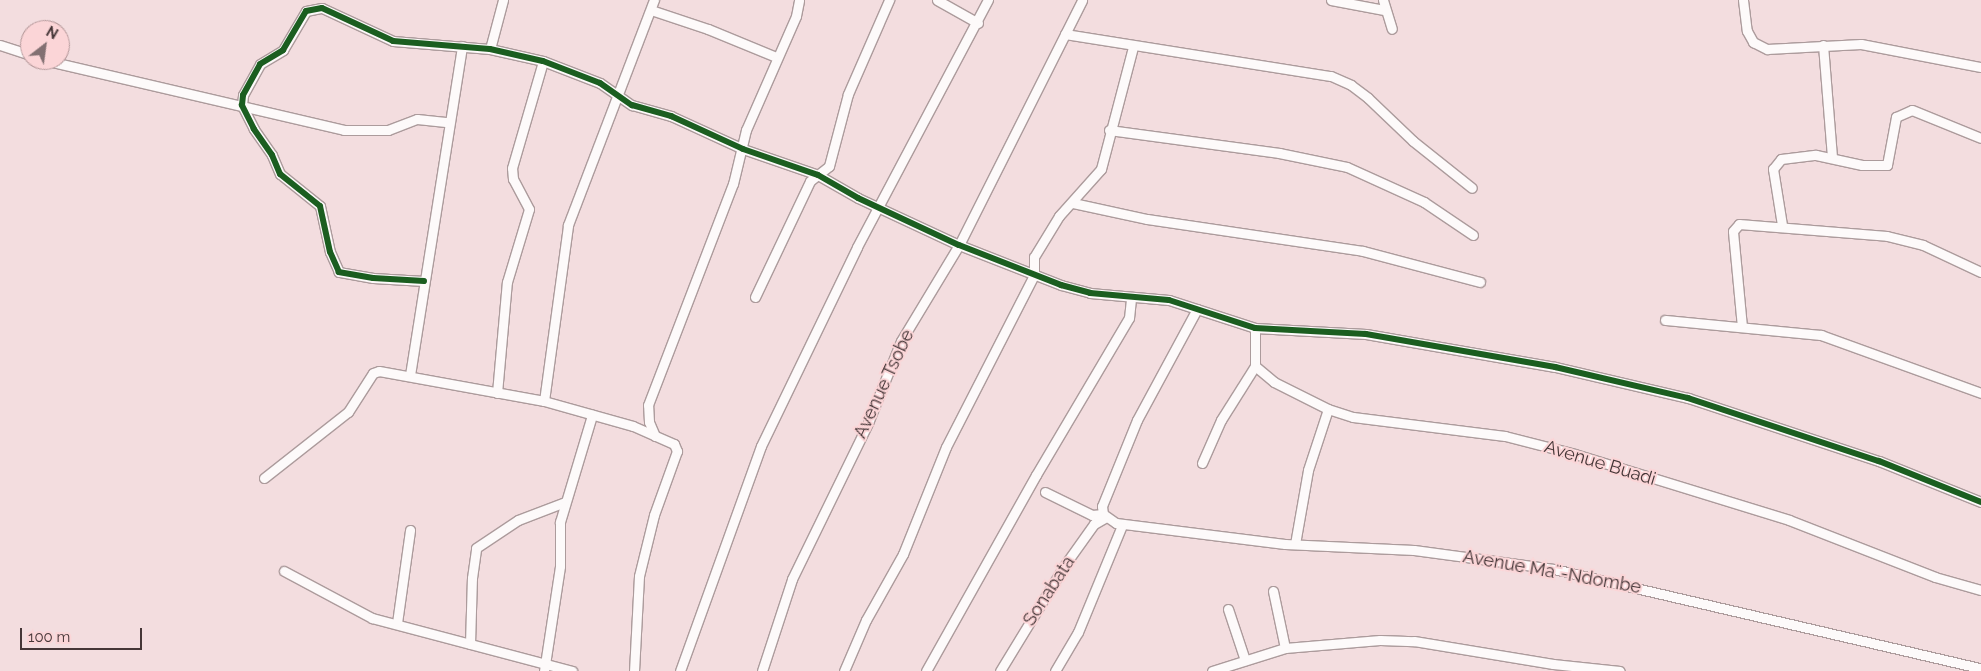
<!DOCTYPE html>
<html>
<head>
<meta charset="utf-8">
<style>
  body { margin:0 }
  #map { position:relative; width:1981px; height:671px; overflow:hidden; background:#f3dddf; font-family:Raleway,sans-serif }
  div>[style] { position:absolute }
  .roads { filter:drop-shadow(1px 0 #ac9b9c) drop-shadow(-1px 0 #ac9b9c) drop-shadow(0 1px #ac9b9c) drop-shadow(0 -1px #ac9b9c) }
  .street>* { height:9px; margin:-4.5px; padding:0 4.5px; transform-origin:4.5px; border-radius:4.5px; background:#fdfafa }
  .cycleway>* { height:6px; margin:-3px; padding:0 3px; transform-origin:3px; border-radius:3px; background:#1b5e20 }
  span { translate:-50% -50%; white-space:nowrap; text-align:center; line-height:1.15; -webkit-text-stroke:4px #fbd5d7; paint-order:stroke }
  .street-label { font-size:18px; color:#453637 }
  .north { position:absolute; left:20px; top:20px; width:50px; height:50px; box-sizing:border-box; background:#fbd5d7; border:1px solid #b29597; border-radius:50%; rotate:30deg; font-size:14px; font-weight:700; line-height:20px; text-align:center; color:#453637 }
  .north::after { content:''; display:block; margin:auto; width:18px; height:22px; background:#827072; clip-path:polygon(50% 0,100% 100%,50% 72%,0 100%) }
  .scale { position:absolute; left:20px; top:628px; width:122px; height:22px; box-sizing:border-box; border:2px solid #453637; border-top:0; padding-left:6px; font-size:15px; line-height:18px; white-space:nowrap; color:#453637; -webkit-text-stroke:4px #fbd5d7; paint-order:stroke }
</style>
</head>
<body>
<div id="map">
  <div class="roads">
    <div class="street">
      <i style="left:937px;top:0;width:47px;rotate:29.3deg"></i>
      <i style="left:1331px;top:0;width:54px;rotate:10.7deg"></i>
      <i style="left:1383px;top:0;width:30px;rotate:73deg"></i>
      <i style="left:1743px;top:0;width:31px;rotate:83deg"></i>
      <i style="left:1747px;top:31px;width:13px;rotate:61deg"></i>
      <i style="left:1753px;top:42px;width:16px;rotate:27deg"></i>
      <i style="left:1767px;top:49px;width:94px;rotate:-3deg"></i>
      <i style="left:1861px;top:44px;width:122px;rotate:10.9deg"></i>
      <i style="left:651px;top:10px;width:60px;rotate:18.4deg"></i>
      <i style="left:708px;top:29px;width:74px;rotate:22.4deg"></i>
      <i style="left:1065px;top:34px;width:269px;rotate:9deg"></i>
      <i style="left:1331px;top:76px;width:22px;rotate:24deg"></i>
      <i style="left:1351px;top:85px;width:21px;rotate:37deg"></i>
      <i style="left:1368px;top:98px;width:62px;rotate:43.7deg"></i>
      <i style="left:1413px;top:141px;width:75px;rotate:38.5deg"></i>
      <i style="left:0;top:45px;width:32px;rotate:18deg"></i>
      <i style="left:1823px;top:45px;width:111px;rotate:85.4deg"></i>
      <i style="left:490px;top:49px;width:51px;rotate:-75.1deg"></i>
      <i style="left:44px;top:60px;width:308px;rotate:13.1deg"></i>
      <i style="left:344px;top:130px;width:44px"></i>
      <i style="left:388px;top:130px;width:31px;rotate:-21deg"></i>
      <i style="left:417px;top:119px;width:31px;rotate:6deg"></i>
      <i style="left:1109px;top:130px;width:172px;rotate:7.7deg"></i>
      <i style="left:1279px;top:153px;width:69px;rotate:11.6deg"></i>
      <i style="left:1347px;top:167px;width:85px;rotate:24.4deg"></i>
      <i style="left:1424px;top:202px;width:59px;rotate:34deg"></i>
      <i style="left:1073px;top:203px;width:76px;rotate:12.2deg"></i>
      <i style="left:1147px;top:219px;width:218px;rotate:8.4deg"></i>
      <i style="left:1363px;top:251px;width:121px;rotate:14.8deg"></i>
      <i style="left:1782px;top:225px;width:57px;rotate:-99.1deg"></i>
      <i style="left:1773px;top:169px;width:13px;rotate:-51deg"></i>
      <i style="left:1781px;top:159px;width:35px;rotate:-7deg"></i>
      <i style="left:1816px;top:155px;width:47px;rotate:12.3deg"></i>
      <i style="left:1862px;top:165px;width:25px"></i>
      <i style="left:1887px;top:165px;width:49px;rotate:-79.4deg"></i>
      <i style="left:1896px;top:117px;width:17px;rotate:-24deg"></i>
      <i style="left:1912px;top:110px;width:74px;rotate:22.1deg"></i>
      <i style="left:424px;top:281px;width:51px;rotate:-176.6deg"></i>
      <i style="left:373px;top:278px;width:35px;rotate:-170deg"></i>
      <i style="left:339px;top:272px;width:22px;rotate:-114deg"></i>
      <i style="left:330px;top:252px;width:47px;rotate:-102.3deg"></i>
      <i style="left:320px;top:206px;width:51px;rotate:-141.3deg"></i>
      <i style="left:280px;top:174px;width:21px;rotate:-113deg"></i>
      <i style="left:272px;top:155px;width:32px;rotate:-125deg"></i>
      <i style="left:254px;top:129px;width:27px;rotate:-117deg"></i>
      <i style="left:242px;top:105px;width:10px;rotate:-84deg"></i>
      <i style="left:243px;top:95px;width:35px;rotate:-61deg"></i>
      <i style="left:260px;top:64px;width:27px;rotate:-31deg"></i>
      <i style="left:283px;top:50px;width:45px;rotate:-59.5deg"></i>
      <i style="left:306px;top:11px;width:16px;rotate:-11deg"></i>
      <i style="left:322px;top:8px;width:78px;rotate:24.9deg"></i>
      <i style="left:393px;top:41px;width:97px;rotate:4.7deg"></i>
      <i style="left:490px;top:49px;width:54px;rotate:12.8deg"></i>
      <i style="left:543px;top:61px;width:61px;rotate:21.1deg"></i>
      <i style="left:600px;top:83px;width:39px;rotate:35deg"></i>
      <i style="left:632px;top:105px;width:41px;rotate:15.8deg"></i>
      <i style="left:671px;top:116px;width:79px;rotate:24.6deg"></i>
      <i style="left:743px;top:149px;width:79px;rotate:19.1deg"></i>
      <i style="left:818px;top:175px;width:46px;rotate:29.9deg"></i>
      <i style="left:858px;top:198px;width:111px;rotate:25deg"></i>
      <i style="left:959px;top:245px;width:110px;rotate:21.4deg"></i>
      <i style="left:1061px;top:285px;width:30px;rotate:15deg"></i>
      <i style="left:1090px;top:293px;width:79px;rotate:5.1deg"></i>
      <i style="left:1169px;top:300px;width:90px;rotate:18deg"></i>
      <i style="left:1255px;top:328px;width:111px;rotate:3.1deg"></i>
      <i style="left:1366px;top:334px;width:192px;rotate:9.9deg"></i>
      <i style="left:1555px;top:367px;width:137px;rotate:13.1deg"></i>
      <i style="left:1688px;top:398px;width:201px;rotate:18.3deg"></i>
      <i style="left:1879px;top:461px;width:110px;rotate:21.9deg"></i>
      <i style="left:755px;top:297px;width:128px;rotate:-64.6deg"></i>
      <i style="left:810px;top:181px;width:24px;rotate:-38deg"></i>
      <i style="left:829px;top:166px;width:74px;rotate:-75.2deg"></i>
      <i style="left:848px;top:94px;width:103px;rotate:-66.4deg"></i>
      <i style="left:1197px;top:309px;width:126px;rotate:118.4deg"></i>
      <i style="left:1137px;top:420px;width:93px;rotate:112.1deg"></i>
      <i style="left:1102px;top:506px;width:8px;rotate:83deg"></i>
      <i style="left:1103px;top:514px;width:16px;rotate:35deg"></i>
      <i style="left:1116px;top:523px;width:170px;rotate:7.1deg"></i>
      <i style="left:1285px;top:544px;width:129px;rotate:2.7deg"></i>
      <i style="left:1414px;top:550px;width:141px;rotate:7.7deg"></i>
      <i style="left:1554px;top:569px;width:438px;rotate:13.1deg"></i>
      <i style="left:1665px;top:320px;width:157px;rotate:5.5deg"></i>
      <i style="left:1821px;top:335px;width:170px;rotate:19.9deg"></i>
      <i style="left:1742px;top:327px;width:96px;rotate:-95.4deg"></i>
      <i style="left:1733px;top:231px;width:9px;rotate:-49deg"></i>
      <i style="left:1739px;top:224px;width:148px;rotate:4.6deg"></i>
      <i style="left:1887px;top:236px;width:37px;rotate:14deg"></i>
      <i style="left:1923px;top:245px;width:64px;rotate:25deg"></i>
      <i style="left:1255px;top:328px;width:38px;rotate:90deg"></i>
      <i style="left:1255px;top:366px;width:25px;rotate:40deg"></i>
      <i style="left:1274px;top:382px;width:60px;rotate:26.6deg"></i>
      <i style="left:1328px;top:409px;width:26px;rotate:18deg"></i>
      <i style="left:1353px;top:417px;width:153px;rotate:7.1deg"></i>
      <i style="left:1505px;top:436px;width:72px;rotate:14.4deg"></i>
      <i style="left:1575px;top:454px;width:224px;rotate:17.1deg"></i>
      <i style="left:1789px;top:520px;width:157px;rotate:21.3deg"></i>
      <i style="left:1935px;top:577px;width:48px;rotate:15.8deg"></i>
      <i style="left:410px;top:375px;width:333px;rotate:-81deg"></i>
      <i style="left:497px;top:393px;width:111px;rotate:-84.9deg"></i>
      <i style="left:507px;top:282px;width:76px;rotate:-73.2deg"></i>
      <i style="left:529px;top:209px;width:34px;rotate:-118deg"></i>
      <i style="left:513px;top:179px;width:11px;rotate:-95deg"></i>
      <i style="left:512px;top:168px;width:111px;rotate:-73.8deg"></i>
      <i style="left:544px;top:401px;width:178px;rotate:-82.2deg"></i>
      <i style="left:568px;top:225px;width:241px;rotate:-69.1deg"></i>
      <i style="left:655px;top:436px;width:15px;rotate:-113deg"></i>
      <i style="left:649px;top:422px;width:17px;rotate:-93deg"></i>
      <i style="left:648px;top:405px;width:237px;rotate:-69deg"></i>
      <i style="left:733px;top:184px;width:56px;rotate:-76.5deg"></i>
      <i style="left:746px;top:130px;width:124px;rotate:-66.3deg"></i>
      <i style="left:796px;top:16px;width:16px;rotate:-79deg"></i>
      <i style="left:1202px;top:463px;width:47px;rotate:-66.2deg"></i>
      <i style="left:1221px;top:420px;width:64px;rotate:-57.8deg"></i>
      <i style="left:264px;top:478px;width:107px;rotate:-38.2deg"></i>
      <i style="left:348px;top:412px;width:46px;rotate:-57.3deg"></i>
      <i style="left:373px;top:373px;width:6px;rotate:-18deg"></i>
      <i style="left:379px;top:371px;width:168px;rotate:10.3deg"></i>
      <i style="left:544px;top:401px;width:92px;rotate:15.7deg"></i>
      <i style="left:633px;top:426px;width:45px;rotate:23.7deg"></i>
      <i style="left:674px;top:444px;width:8px;rotate:67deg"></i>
      <i style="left:677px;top:451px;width:68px;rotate:109.8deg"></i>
      <i style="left:654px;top:515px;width:63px;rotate:103.8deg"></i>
      <i style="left:639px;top:576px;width:95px;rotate:93deg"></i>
      <i style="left:1045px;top:492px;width:52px;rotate:26.1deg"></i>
      <i style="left:1092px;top:515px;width:11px;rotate:-5deg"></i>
      <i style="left:1295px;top:544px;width:75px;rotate:-80deg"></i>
      <i style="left:1308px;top:470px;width:64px;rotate:-71.8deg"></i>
      <i style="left:284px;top:571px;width:100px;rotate:28.1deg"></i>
      <i style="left:372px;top:618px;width:207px;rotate:14.8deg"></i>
      <i style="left:1273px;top:591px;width:58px;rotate:78.1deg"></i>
      <i style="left:1228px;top:609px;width:54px;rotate:71.6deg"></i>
      <i style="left:397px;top:623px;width:94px;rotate:-82deg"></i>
      <i style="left:470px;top:644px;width:66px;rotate:-88.3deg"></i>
      <i style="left:472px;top:578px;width:30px;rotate:-82deg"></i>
      <i style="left:476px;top:548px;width:50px;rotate:-33.7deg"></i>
      <i style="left:518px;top:520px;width:50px;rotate:-21deg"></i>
      <i style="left:544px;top:671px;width:106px;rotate:-81.3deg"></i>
      <i style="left:560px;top:566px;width:44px;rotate:-90deg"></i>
      <i style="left:560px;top:522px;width:112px;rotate:-73.3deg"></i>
      <i style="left:680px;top:671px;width:239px;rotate:-70.2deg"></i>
      <i style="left:761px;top:446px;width:221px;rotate:-64.2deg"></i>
      <i style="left:857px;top:247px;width:280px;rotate:-62.1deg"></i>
      <i style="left:762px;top:671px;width:97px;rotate:-71.9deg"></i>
      <i style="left:792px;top:579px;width:174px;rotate:-64deg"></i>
      <i style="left:868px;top:423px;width:88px;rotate:-68.1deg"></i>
      <i style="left:901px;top:341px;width:112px;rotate:-58.9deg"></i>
      <i style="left:959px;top:245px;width:274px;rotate:-63.3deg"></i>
      <i style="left:844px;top:671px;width:56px;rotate:-66.7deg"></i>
      <i style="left:866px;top:620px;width:76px;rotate:-60.7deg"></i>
      <i style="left:903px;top:554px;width:115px;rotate:-68.1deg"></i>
      <i style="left:946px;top:447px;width:193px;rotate:-62.9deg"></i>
      <i style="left:1034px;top:275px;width:18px;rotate:-90deg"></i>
      <i style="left:1034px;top:257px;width:48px;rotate:-58.6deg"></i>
      <i style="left:1059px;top:216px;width:63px;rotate:-48.2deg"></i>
      <i style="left:1101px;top:169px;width:126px;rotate:-75.3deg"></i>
      <i style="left:926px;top:671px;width:225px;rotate:-60.7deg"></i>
      <i style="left:1036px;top:475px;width:182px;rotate:-59.4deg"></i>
      <i style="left:1129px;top:318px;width:19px;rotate:-84deg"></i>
      <i style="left:1000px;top:671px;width:123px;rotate:-58.6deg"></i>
      <i style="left:1064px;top:566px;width:52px;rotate:-54.5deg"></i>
      <i style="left:1094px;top:524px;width:14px;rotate:-30deg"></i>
      <i style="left:1055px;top:671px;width:45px;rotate:-59.5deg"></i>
      <i style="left:1078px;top:632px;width:116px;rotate:-67.6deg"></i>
      <i style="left:1212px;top:671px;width:77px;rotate:-17.5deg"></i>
      <i style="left:1285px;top:648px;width:95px;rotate:-4.8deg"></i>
      <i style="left:1380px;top:640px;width:34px;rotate:2deg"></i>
      <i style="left:1414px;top:641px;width:141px;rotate:9.4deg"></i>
      <i style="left:1553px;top:664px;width:67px;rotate:6deg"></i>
    </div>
  </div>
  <div class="cycleway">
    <i style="left:424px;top:281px;width:51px;rotate:-176.6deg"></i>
    <i style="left:373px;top:278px;width:35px;rotate:-170deg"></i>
    <i style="left:339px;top:272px;width:22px;rotate:-114deg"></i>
    <i style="left:330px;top:252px;width:47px;rotate:-102.3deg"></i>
    <i style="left:320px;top:206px;width:51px;rotate:-141.3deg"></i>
    <i style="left:280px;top:174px;width:21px;rotate:-113deg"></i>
    <i style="left:272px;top:155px;width:32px;rotate:-125deg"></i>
    <i style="left:254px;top:129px;width:27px;rotate:-117deg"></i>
    <i style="left:242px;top:105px;width:10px;rotate:-84deg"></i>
    <i style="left:243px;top:95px;width:35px;rotate:-61deg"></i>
    <i style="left:260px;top:64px;width:27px;rotate:-31deg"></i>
    <i style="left:283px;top:50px;width:45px;rotate:-59.5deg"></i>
    <i style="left:306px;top:11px;width:16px;rotate:-11deg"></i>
    <i style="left:322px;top:8px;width:78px;rotate:24.9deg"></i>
    <i style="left:393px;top:41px;width:97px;rotate:4.7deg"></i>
    <i style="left:490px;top:49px;width:54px;rotate:12.8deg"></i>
    <i style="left:543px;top:61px;width:61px;rotate:21.1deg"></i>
    <i style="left:600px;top:83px;width:39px;rotate:35deg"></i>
    <i style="left:632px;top:105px;width:41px;rotate:15.8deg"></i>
    <i style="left:671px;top:116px;width:79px;rotate:24.6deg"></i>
    <i style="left:743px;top:149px;width:79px;rotate:19.1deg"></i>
    <i style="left:818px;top:175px;width:46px;rotate:29.9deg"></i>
    <i style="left:858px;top:198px;width:111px;rotate:25deg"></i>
    <i style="left:959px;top:245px;width:110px;rotate:21.4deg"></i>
    <i style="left:1061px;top:285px;width:30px;rotate:15deg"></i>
    <i style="left:1090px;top:293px;width:79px;rotate:5.1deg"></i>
    <i style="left:1169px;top:300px;width:90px;rotate:18deg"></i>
    <i style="left:1255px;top:328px;width:111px;rotate:3.1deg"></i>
    <i style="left:1366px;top:334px;width:192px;rotate:9.9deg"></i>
    <i style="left:1555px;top:367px;width:137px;rotate:13.1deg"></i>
    <i style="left:1688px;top:398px;width:201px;rotate:18.3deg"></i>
    <i style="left:1879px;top:461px;width:110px;rotate:21.9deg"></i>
  </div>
  <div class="street-label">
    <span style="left:884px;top:384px;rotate:-65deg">Avenue Tsobe</span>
    <span style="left:1600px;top:463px;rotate:17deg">Avenue Buadi</span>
    <span style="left:1552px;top:572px;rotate:10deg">Avenue Ma¨-Ndombe</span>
    <span style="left:1049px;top:591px;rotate:-57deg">Sonabata</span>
  </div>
  <div class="north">N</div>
  <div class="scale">100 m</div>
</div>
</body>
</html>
